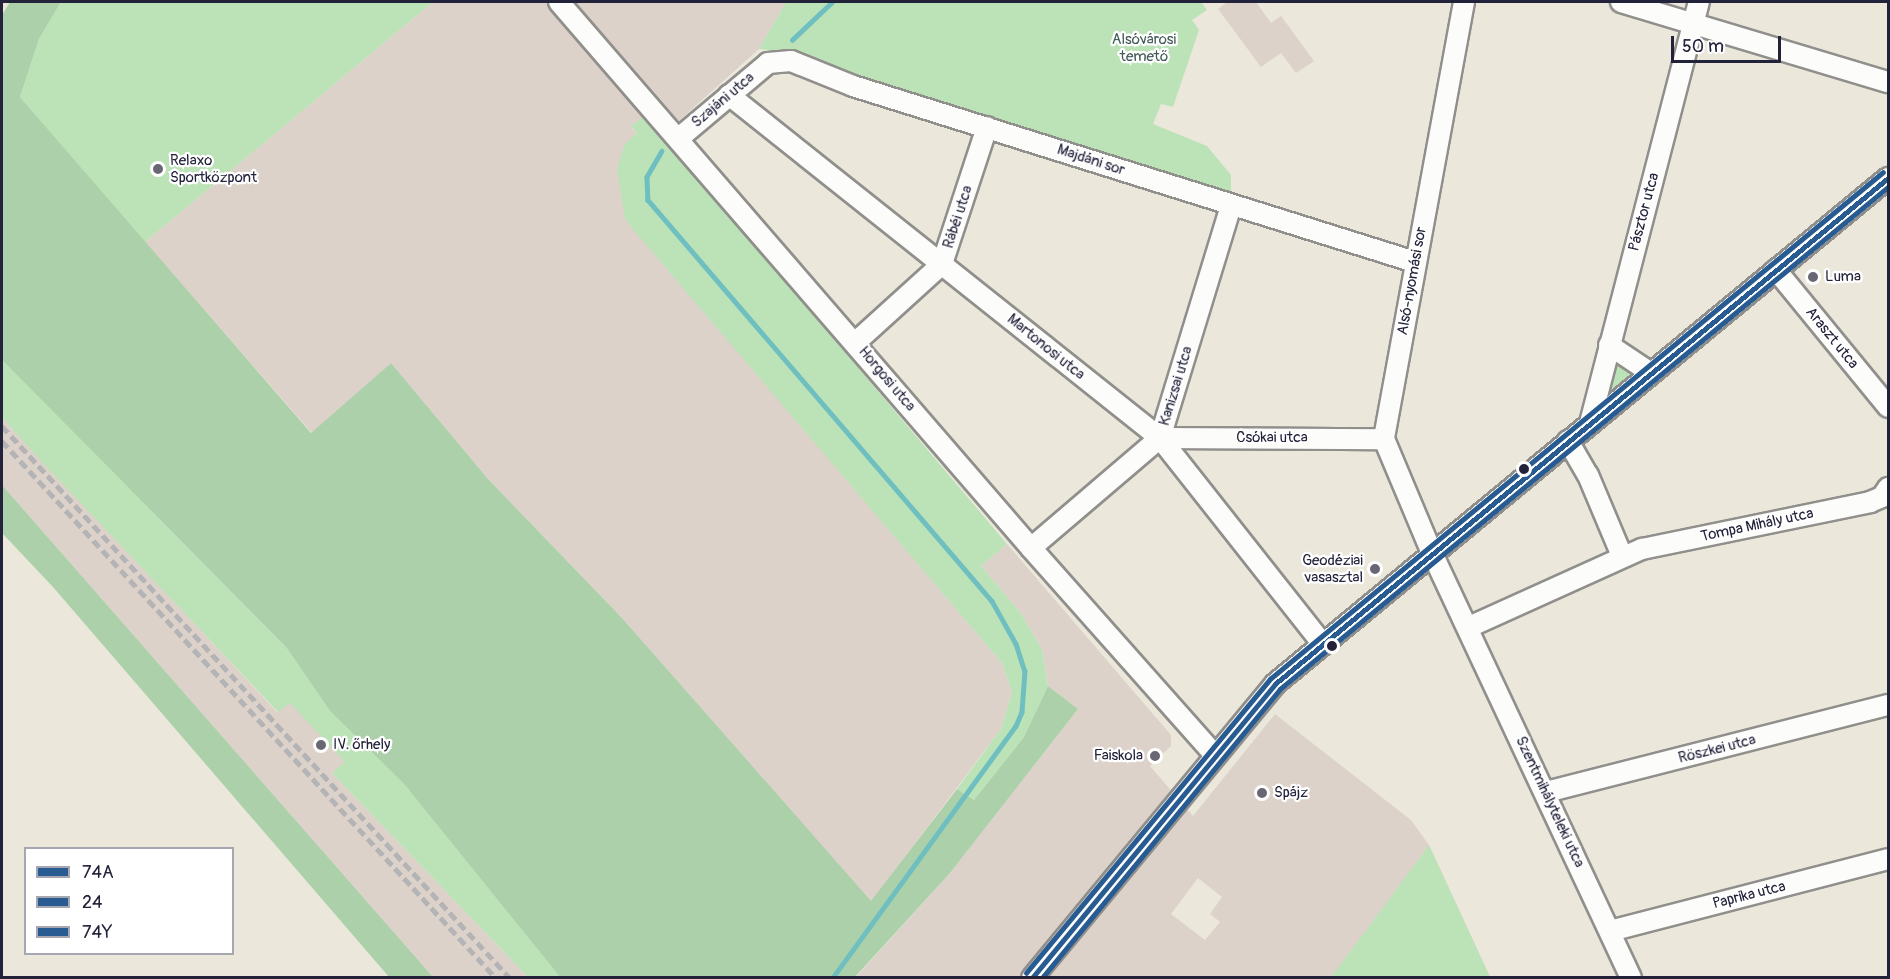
<!DOCTYPE html>
<html>
<head>
<meta charset="utf-8">
<style>
  body { margin:0 }
  #map { position:relative; width:1890px; height:979px; overflow:hidden; background:#ebe8db; font-family:Pangolin,sans-serif }
  div>[style] { position:absolute }
  .industrial>* { inset:0; background:#dcd2c9 }
  .green>* { inset:0; background:#bce3b7 }
  .forest>* { inset:0; background:#acd1aa }
  .stream>* { height:4.5px; margin:-2.25px; padding:0 2.25px; transform-origin:2.25px; border-radius:2.25px; background:#70bfc0 }
  .roads { filter:drop-shadow(2px 0 #908f8c) drop-shadow(-2px 0 #908f8c) drop-shadow(0 2px #908f8c) drop-shadow(0 -2px #908f8c) }
  .minor>* { height:20px; margin:-10px; padding:0 10px; transform-origin:10px; border-radius:10px; background:#fcfcfa }
  .rail>* { height:4.5px; margin-top:-2.25px; transform-origin:0; background:repeating-linear-gradient(90deg,#b4b3b5 0 9px,transparent 0 13.5px) }
  .bus-1>* { height:4.5px; margin:-2.25px; padding:0 2.25px; transform-origin:2.25px; border-radius:2.25px; background:#275b91 }
  .bus-2>* { height:4.5px; margin:-2.25px; padding:0 2.25px; transform-origin:2.25px; border-radius:2.25px; background:#275b91 }
  .bus-3>* { height:4.5px; margin:-2.25px; padding:0 2.25px; transform-origin:2.25px; border-radius:2.25px; background:#275b91 }
  .dots>* { width:16px; height:16px; translate:-50% -50%; box-sizing:border-box; border:3px solid #fff; border-radius:50% }
  span { translate:-50% -50%; white-space:nowrap; text-align:center; line-height:1.15; -webkit-text-stroke:4.5px #fff; paint-order:stroke }
  .park-label { font-size:15px; color:#445b58 }
  .street-label { font-size:15px; color:#22223b }
  .poi-label { font-size:15px; color:#22223b }
  .left { translate:0 -50%; text-align:left }
  .right { translate:-100% -50%; text-align:right }
  .frame { position:absolute; inset:0; border:3px solid #22223b; pointer-events:none }
  .legend { position:absolute; left:24px; top:847px; width:210px; height:108px; box-sizing:border-box; background:#fff; border:2px solid #a7a7b1; margin:0; padding:8px 10px; list-style:none; font-size:18px; color:#22223b }
  .legend li { display:flex; align-items:center; gap:12px; height:30px }
  .legend b { width:30px; border:2px solid #a7a7b1 }
  .scale { position:absolute; left:1671px; top:36px; width:110px; height:27px; box-sizing:border-box; border:3px solid #22223b; border-top:0; padding-left:8px; font-size:18px; line-height:21px; white-space:nowrap; color:#22223b; -webkit-text-stroke:4px #fff; paint-order:stroke }
</style>
</head>
<body>
<div id="map">
  <div class="industrial">
    <i style="clip-path:polygon(433px 2px,786px 2px,759px 49px,663px 135px,631px 127px,637px 133px,627px 144px,625px 218px,1002px 663px,1012px 692px,1001px 729px,871px 902px,622px 618px,488px 479px,391px 363px,312px 433px,145px 242px)"></i>
    <i style="clip-path:polygon(1227px 2px,1256px 2px,1271px 23px,1281px 16px,1314px 61px,1296px 73px,1281px 53px,1261px 67px,1218px 9px)"></i>
    <i style="clip-path:polygon(2px 417px,277px 712px,290px 702px,346px 762px,332px 773px,528px 977px,433px 977px,2px 485px)"></i>
    <i style="clip-path:polygon(evenodd,1007px 544px,1171px 735px,1171px 746px,1150px 766px,1193px 816px,1275px 714px,1411px 820px,1429px 845px,1490px 977px,855px 978px,950px 873px,1078px 709px,1048px 686px,1042px 649px,1020px 612px,981px 566px,1007px 544px,1198px 878px,1222px 897px,1210px 914px,1220px 922px,1205px 940px,1171px 914px,1198px 878px)"></i>
  </div>
  <div class="green">
    <i style="clip-path:polygon(61px 2px,433px 2px,145px 242px,20px 97px,39px 39px)"></i>
    <i style="clip-path:polygon(786px 2px,1201px 2px,1207px 10px,1192px 20px,1199px 30px,1173px 107px,1161px 104px,1153px 124px,1207px 146px,1231px 175px,1231px 195px,833px 72px,800px 54px,759px 49px)"></i>
    <i style="clip-path:polygon(645px 115px,1007px 544px,981px 566px,1020px 612px,1042px 649px,1048px 686px,1024px 737px,974px 800px,957px 789px,1001px 729px,1012px 692px,1002px 663px,631px 227px,625px 218px,617px 169px,625px 144px,637px 133px,631px 126px)"></i>
    <i style="clip-path:polygon(1614px 357px,1639px 372px,1608px 399px,1601px 396px)"></i>
    <i style="clip-path:polygon(2px 360px,286px 647px,330px 711px,404px 784px,560px 977px,528px 977px,332px 773px,345px 762px,290px 703px,278px 712px,40px 460px,2px 417px)"></i>
    <i style="clip-path:polygon(1429px 845px,1490px 977px,1331px 977px,1367px 929px)"></i>
  </div>
  <div class="forest">
    <i style="clip-path:polygon(10px 2px,61px 2px,39px 39px,20px 97px,311px 433px,391px 363px,488px 479px,622px 618px,871px 901px,957px 789px,974px 800px,1024px 737px,1048px 686px,1078px 709px,950px 873px,855px 977px,560px 977px,404px 784px,330px 711px,286px 647px,2px 360px,2px 15px)"></i>
    <i style="clip-path:polygon(2px 485px,433px 977px,389px 977px,53px 587px,2px 533px)"></i>
  </div>
  <div class="stream">
    <i style="left:792px;top:40px;width:55px;rotate:-43.5deg"></i>
    <i style="left:662px;top:151px;width:30px;rotate:120deg"></i>
    <i style="left:647px;top:177px;width:23px;rotate:88deg"></i>
    <i style="left:648px;top:200px;width:528px;rotate:49.38deg"></i>
    <i style="left:992px;top:601px;width:49px;rotate:60.8deg"></i>
    <i style="left:1016px;top:644px;width:28px;rotate:72deg"></i>
    <i style="left:1025px;top:671px;width:41px;rotate:94.2deg"></i>
    <i style="left:1022px;top:712px;width:15px;rotate:113deg"></i>
    <i style="left:1016px;top:726px;width:311px;rotate:126deg"></i>
  </div>
  <div class="roads">
    <div class="minor">
      <i style="left:559px;top:2px;width:722px;rotate:49.16deg"></i>
      <i style="left:1031px;top:548px;width:277px;rotate:48.4deg"></i>
      <i style="left:1464px;top:2px;width:444px;rotate:100.4deg"></i>
      <i style="left:1384px;top:439px;width:124px;rotate:67.2deg"></i>
      <i style="left:1432px;top:553px;width:469px;rotate:64.9deg"></i>
      <i style="left:1621px;top:2px;width:279px;rotate:16.7deg"></i>
      <i style="left:729px;top:95px;width:551px;rotate:38.51deg"></i>
      <i style="left:1160px;top:438px;width:260px;rotate:51.7deg"></i>
      <i style="left:679px;top:138px;width:116px;rotate:-40.1deg"></i>
      <i style="left:768px;top:63px;width:23px;rotate:-5deg"></i>
      <i style="left:791px;top:61px;width:67px;rotate:22deg"></i>
      <i style="left:853px;top:86px;width:589px;rotate:17.39deg"></i>
      <i style="left:1776px;top:270px;width:177px;rotate:50.7deg"></i>
      <i style="left:856px;top:342px;width:116px;rotate:-42.2deg"></i>
      <i style="left:942px;top:264px;width:144px;rotate:-71.8deg"></i>
      <i style="left:1609px;top:345px;width:50px;rotate:33.7deg"></i>
      <i style="left:1590px;top:423px;width:435px;rotate:-75.5deg"></i>
      <i style="left:1160px;top:438px;width:224px;rotate:0.3deg"></i>
      <i style="left:1568px;top:441px;width:39px;rotate:60deg"></i>
      <i style="left:1588px;top:475px;width:88px;rotate:67.2deg"></i>
      <i style="left:1031px;top:548px;width:170px;rotate:-40.5deg"></i>
      <i style="left:1160px;top:438px;width:243px;rotate:-73deg"></i>
      <i style="left:1469px;top:627px;width:190px;rotate:-24.3deg"></i>
      <i style="left:1642px;top:549px;width:233px;rotate:-11.6deg"></i>
      <i style="left:1870px;top:502px;width:13px;rotate:-23deg"></i>
      <i style="left:1882px;top:497px;width:11px;rotate:-56deg"></i>
      <i style="left:1546px;top:792px;width:353px;rotate:-14.3deg"></i>
      <i style="left:1610px;top:931px;width:287px;rotate:-14.5deg"></i>
      <i style="left:1032px;top:978px;width:381px;rotate:-50.4deg"></i>
      <i style="left:1275px;top:684px;width:795px;rotate:-39.54deg"></i>
    </div>
  </div>
  <div class="rail">
    <i style="left:2px;top:426px;width:750px;rotate:47.38deg"></i>
    <i style="left:2px;top:441px;width:730px;rotate:47.39deg"></i>
  </div>
  <div class="bus-1">
    <i style="left:1032px;top:978px;width:381px;rotate:-50.4deg"></i>
    <i style="left:1275px;top:684px;width:795px;rotate:-39.54deg"></i>
  </div>
  <div class="bus-2">
    <i style="left:1042px;top:978px;width:374px;rotate:-50.5deg"></i>
    <i style="left:1280px;top:689px;width:788px;rotate:-39.55deg"></i>
  </div>
  <div class="bus-3">
    <i style="left:1026px;top:973px;width:382px;rotate:-50.3deg"></i>
    <i style="left:1270px;top:679px;width:795px;rotate:-39.59deg"></i>
  </div>
  <div class="dots">
    <i style="left:158px;top:169px;background:#686773"></i>
    <i style="left:1813px;top:277px;background:#686773"></i>
    <i style="left:1524px;top:469px;background:#22223b"></i>
    <i style="left:1375px;top:569px;background:#686773"></i>
    <i style="left:1332px;top:646px;background:#22223b"></i>
    <i style="left:321px;top:745px;background:#686773"></i>
    <i style="left:1155px;top:756px;background:#686773"></i>
    <i style="left:1262px;top:793px;background:#686773"></i>
  </div>
  <div class="park-label">
    <span style="left:1144px;top:48px">Alsóvárosi<br>temető</span>
  </div>
  <div class="street-label">
    <span style="left:723px;top:100px;rotate:-40deg">Szajáni utca</span>
    <span style="left:1091px;top:160px;rotate:18deg">Majdáni sor</span>
    <span style="left:1644px;top:212px;rotate:-75deg">Pásztor utca</span>
    <span style="left:958px;top:217px;rotate:-72deg">Rábéi utca</span>
    <span style="left:1412px;top:281px;rotate:-80deg">Alsó-nyomási sor</span>
    <span style="left:1832px;top:338px;rotate:51deg">Araszt utca</span>
    <span style="left:1046px;top:347px;rotate:39deg">Martonosi utca</span>
    <span style="left:887px;top:379px;rotate:50deg">Horgosi utca</span>
    <span style="left:1176px;top:386px;rotate:-73deg">Kanizsai utca</span>
    <span style="left:1272px;top:438px">Csókai utca</span>
    <span style="left:1757px;top:525px;rotate:-12deg">Tompa Mihály utca</span>
    <span style="left:1717px;top:749px;rotate:-14deg">Röszkei utca</span>
    <span style="left:1550px;top:802px;rotate:65deg">Szentmihályteleki utca</span>
    <span style="left:1749px;top:895px;rotate:-14deg">Paprika utca</span>
  </div>
  <div class="poi-label">
    <span class="left" style="left:170px;top:169px">Relaxo<br>Sportközpont</span>
    <span class="left" style="left:1825px;top:277px">Luma</span>
    <span class="right" style="left:1363px;top:569px">Geodéziai<br>vasasztal</span>
    <span class="left" style="left:333px;top:745px">IV. őrhely</span>
    <span class="right" style="left:1143px;top:756px">Faiskola</span>
    <span class="left" style="left:1274px;top:793px">Spájz</span>
  </div>
  <div class="frame"></div>
  <ul class="legend">
  <li><b style="height:8px;background:#275b91"></b>74A</li>
  <li><b style="height:8px;background:#275b91"></b>24</li>
  <li><b style="height:8px;background:#275b91"></b>74Y</li>
  </ul>
  <div class="scale">50 m</div>
</div>
</body>
</html>
